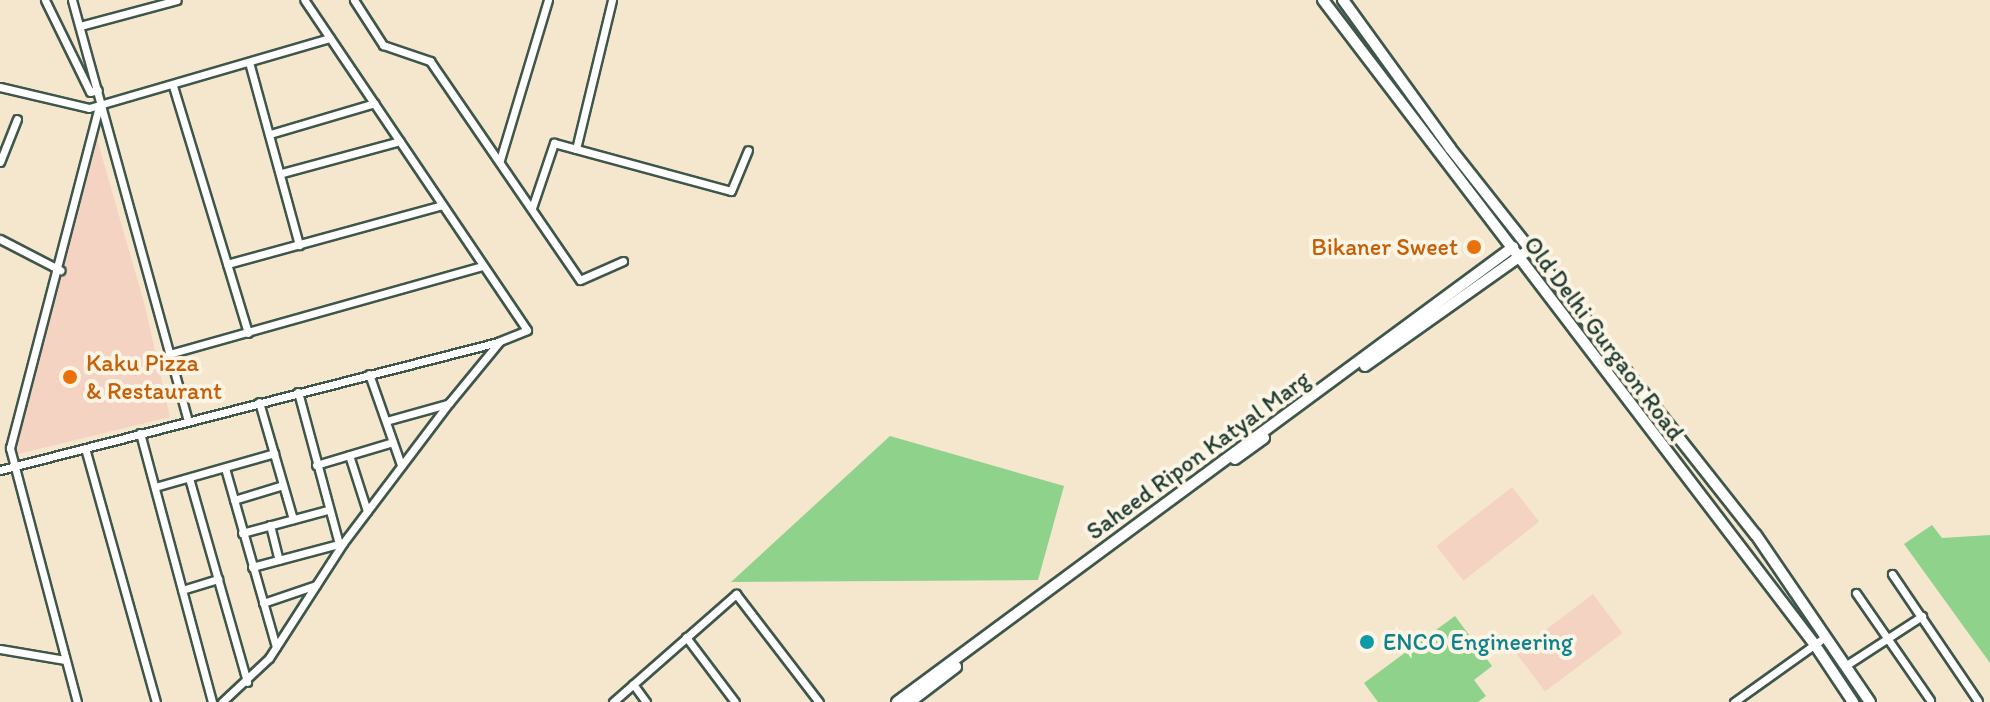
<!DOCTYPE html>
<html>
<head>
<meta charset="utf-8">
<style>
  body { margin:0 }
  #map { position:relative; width:1990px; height:702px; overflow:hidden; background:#f5e7ce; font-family:Itim,sans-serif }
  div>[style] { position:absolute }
  .built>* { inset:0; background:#f5d3c2; transform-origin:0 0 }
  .green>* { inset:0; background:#8ed28b }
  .roads { filter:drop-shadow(2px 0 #3f564b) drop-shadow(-2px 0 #3f564b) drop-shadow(0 2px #3f564b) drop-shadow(0 -2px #3f564b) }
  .street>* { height:7px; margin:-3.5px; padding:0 3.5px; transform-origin:3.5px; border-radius:3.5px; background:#fff }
  .secondary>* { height:10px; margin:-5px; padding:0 5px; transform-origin:5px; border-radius:5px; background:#fff }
  .dots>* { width:22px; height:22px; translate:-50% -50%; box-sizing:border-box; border:4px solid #fcf5e5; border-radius:50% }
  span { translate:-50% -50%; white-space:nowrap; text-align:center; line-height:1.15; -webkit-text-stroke:8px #fcf5e5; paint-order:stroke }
  .food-label { font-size:24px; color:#c56008 }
  .right { translate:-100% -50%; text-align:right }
  .left { translate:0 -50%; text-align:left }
  .street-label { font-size:24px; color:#1f3d34 }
  .culture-label { font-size:24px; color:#0d838f }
</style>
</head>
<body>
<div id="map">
  <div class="built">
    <i style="clip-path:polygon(95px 132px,145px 306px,170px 417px,14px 455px)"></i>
    <i style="left:1512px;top:487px;width:44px;height:96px;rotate:52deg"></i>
    <i style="left:1593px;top:594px;width:49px;height:97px;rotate:53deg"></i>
  </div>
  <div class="green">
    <i style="clip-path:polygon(890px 436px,1064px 486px,1038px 580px,731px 582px)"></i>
    <i style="clip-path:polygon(1932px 525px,1942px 538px,1990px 535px,1990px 663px,1904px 544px)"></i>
    <i style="clip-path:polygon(1455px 616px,1492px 666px,1474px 680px,1486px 696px,1478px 702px,1378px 702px,1364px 683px)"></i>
  </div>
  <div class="roads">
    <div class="street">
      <i style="left:45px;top:0;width:102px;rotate:63.9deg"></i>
      <i style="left:90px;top:92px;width:8px;rotate:-14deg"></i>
      <i style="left:72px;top:0;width:437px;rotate:74.6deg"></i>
      <i style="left:354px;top:0;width:54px;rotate:57.2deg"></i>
      <i style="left:383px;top:45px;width:50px;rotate:18.8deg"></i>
      <i style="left:430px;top:61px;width:265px;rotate:55.6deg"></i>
      <i style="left:580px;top:280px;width:47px;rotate:-23.8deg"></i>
      <i style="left:80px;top:26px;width:100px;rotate:-15deg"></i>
      <i style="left:249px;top:62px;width:190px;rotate:74.7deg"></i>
      <i style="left:173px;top:86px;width:258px;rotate:73.1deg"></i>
      <i style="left:0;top:87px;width:91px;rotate:13.3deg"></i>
      <i style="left:89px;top:108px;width:251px;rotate:-16.2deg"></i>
      <i style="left:270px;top:134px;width:109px;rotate:-16.4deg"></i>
      <i style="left:576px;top:149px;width:153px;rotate:-76.4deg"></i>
      <i style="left:500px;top:160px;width:167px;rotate:-73.3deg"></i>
      <i style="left:0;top:162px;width:46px;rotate:-68.4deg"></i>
      <i style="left:282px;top:173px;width:122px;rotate:-15.2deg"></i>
      <i style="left:532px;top:208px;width:69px;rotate:-71.3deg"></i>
      <i style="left:554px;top:143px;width:183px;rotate:15.2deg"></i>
      <i style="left:731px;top:191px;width:44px;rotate:-67.5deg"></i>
      <i style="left:0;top:239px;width:68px;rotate:27.3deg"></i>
      <i style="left:227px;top:264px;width:223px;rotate:-15.3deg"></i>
      <i style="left:169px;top:354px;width:326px;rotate:-15.7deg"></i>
      <i style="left:369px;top:374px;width:96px;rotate:70.6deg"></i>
      <i style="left:298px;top:392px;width:157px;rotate:74.9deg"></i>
      <i style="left:259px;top:402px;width:122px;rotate:73.8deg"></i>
      <i style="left:386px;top:421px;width:63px;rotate:-15.6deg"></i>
      <i style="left:140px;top:433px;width:278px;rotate:75deg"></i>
      <i style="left:85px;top:448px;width:264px;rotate:74.4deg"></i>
      <i style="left:349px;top:455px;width:59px;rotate:72.2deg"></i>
      <i style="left:316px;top:465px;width:80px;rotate:-16.6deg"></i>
      <i style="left:225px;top:468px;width:186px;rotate:74.1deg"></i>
      <i style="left:0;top:470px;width:514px;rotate:-14.41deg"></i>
      <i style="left:189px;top:478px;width:212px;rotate:74.1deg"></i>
      <i style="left:155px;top:487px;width:124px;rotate:-15.9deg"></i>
      <i style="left:234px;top:500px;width:51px;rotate:-17deg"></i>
      <i style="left:270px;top:525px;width:36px;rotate:76deg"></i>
      <i style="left:242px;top:533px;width:89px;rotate:-15deg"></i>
      <i style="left:252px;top:567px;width:94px;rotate:-14.8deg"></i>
      <i style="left:1892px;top:574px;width:153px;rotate:55.9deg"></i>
      <i style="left:182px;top:590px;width:38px;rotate:-17deg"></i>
      <i style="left:1856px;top:593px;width:130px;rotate:55.3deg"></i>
      <i style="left:263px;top:603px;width:56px;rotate:-18.8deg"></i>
      <i style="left:686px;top:637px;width:81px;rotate:53deg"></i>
      <i style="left:0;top:649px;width:66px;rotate:9.6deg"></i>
      <i style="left:1845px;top:666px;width:92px;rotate:-33deg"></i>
      <i style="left:633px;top:684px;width:22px;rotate:54deg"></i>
      <i style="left:77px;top:702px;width:263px;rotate:-104.8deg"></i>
      <i style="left:10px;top:448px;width:353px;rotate:-75.4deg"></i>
      <i style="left:222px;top:702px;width:64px;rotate:-43.1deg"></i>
      <i style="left:269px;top:658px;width:137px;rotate:-57.2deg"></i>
      <i style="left:343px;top:543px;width:176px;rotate:-52.9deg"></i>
      <i style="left:449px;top:403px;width:80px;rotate:-50.6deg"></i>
      <i style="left:500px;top:341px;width:29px;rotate:-22deg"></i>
      <i style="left:527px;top:330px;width:398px;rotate:-124deg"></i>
      <i style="left:613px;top:702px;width:164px;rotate:-41.3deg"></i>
      <i style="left:736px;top:594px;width:136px;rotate:52.5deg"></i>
      <i style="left:1734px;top:702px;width:112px;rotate:-35.5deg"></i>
    </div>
    <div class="secondary">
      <i style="left:1323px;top:0;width:811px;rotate:52.66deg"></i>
      <i style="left:1815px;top:645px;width:69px;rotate:56.3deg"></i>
      <i style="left:1343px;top:0;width:183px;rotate:54.1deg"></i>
      <i style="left:1450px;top:148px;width:493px;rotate:51.7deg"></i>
      <i style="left:1756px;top:535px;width:202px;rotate:55.7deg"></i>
      <i style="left:1365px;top:366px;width:202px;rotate:-35.3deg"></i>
      <i style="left:1235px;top:459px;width:36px;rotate:-36deg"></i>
      <i style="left:897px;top:702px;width:766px;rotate:-36.45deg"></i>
      <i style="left:910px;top:702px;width:58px;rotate:-37.3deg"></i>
    </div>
  </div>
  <div class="dots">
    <i style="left:1474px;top:247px;background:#e8710a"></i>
    <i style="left:70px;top:377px;background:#e8710a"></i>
    <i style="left:1367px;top:642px;background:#0f9aa8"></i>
  </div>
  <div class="food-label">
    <span class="right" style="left:1458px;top:247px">Bikaner Sweet</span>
    <span class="left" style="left:86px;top:377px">Kaku Pizza<br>&amp; Restaurant</span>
  </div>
  <div class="street-label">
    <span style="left:1604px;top:338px;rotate:53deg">Old Delhi Gurgaon Road</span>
    <span style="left:1198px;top:455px;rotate:-36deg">Saheed Ripon Katyal Marg</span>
  </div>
  <div class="culture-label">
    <span class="left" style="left:1383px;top:642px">ENCO Engineering</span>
  </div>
</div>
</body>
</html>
